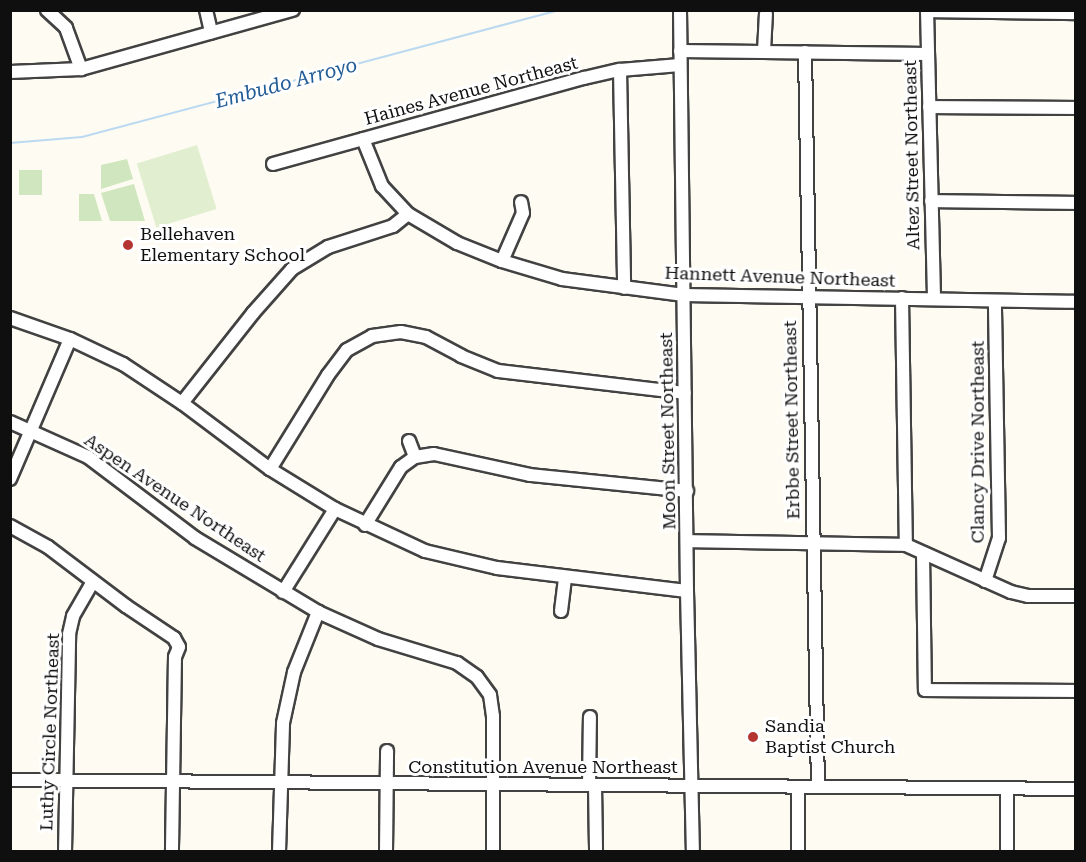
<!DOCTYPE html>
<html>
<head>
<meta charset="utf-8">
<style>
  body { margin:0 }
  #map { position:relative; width:1086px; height:862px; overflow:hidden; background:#fefcf2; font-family:"Roboto Serif",serif }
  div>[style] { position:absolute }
  .green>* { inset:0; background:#d0e6be; transform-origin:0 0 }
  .pitch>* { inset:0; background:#e1eecf; transform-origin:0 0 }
  .stream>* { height:2px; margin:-1px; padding:0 1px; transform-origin:1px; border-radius:1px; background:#bbd9f1 }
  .roads { filter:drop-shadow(2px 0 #424242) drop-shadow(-2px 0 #424242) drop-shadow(0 2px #424242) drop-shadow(0 -2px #424242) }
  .minor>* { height:12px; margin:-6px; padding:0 6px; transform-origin:6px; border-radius:6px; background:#fff }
  .dots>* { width:16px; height:16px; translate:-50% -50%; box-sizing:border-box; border:3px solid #fff; border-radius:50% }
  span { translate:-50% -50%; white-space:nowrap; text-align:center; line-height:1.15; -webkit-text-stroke:6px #fff; paint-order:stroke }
  .street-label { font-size:18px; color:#0f0f0f }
  .poi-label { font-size:18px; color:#0f0f0f }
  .left { translate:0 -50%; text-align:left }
  .water-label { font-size:20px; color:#225c97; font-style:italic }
  .frame { position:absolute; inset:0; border:12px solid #0f0f0f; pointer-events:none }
</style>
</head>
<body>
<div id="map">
  <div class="green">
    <i style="clip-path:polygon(127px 159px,133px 179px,101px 189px,101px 165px)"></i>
    <i style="left:19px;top:170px;width:23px;height:25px"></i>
    <i style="clip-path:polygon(134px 184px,145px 221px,110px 221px,101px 193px)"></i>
    <i style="clip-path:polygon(79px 194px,94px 194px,102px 221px,79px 221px)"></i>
  </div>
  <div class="pitch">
    <i style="left:197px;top:145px;width:67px;height:63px;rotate:73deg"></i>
  </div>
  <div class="stream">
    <i style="left:10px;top:143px;width:72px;rotate:-4.8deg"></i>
    <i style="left:82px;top:137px;width:495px;rotate:-14.9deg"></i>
  </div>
  <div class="roads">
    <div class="minor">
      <i style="left:47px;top:10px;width:26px;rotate:43deg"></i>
      <i style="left:66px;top:28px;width:44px;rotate:69.9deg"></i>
      <i style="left:206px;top:10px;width:23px;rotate:77deg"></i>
      <i style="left:680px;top:10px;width:581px;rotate:89.31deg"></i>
      <i style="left:687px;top:591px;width:261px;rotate:88.7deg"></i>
      <i style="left:927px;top:10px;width:289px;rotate:88.6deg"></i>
      <i style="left:927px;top:11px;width:149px;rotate:0.8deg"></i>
      <i style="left:680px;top:51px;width:248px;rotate:0.7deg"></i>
      <i style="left:764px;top:51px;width:37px;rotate:-87deg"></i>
      <i style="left:805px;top:52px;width:735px;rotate:88.99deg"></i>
      <i style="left:620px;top:70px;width:218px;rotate:88.9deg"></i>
      <i style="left:10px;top:72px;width:71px;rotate:-2.4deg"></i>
      <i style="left:81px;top:69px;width:220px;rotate:-15.6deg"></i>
      <i style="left:929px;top:107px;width:147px;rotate:0.4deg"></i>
      <i style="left:363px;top:139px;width:51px;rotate:68deg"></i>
      <i style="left:382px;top:186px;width:38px;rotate:47deg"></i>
      <i style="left:408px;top:214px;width:57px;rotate:30.6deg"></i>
      <i style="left:457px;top:243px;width:48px;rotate:21.8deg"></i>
      <i style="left:502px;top:261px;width:63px;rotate:16.7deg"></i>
      <i style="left:562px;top:279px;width:123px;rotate:7.5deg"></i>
      <i style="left:684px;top:295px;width:392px;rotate:1deg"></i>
      <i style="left:273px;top:164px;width:323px;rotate:-15.5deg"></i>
      <i style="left:584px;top:78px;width:37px;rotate:-13deg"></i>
      <i style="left:620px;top:70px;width:60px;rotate:-4.8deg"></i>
      <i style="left:931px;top:201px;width:145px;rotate:0.8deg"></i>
      <i style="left:502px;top:261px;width:52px;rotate:-66.4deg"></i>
      <i style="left:523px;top:213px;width:11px;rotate:-100deg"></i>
      <i style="left:902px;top:298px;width:247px;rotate:89.1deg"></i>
      <i style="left:10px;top:318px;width:64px;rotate:19.3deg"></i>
      <i style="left:70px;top:339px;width:59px;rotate:25.3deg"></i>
      <i style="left:123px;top:364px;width:71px;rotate:33.5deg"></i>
      <i style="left:182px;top:403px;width:110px;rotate:36.9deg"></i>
      <i style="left:270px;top:469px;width:76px;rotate:31.6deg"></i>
      <i style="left:335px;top:509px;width:99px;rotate:25deg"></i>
      <i style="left:425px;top:551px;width:74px;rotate:13.3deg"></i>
      <i style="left:497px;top:568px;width:191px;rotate:6.9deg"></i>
      <i style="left:182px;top:403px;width:115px;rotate:-51.7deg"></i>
      <i style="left:253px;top:313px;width:59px;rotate:-48.4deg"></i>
      <i style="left:292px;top:269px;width:42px;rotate:-31.4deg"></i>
      <i style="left:328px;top:247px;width:68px;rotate:-17.9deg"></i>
      <i style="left:393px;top:226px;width:19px;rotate:-39deg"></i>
      <i style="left:10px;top:422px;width:85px;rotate:24.2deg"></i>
      <i style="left:88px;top:457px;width:134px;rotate:37.1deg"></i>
      <i style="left:195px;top:538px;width:144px;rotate:31deg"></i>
      <i style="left:318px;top:612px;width:66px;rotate:24.2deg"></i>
      <i style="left:378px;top:639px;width:83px;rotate:16.9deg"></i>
      <i style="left:457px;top:663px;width:24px;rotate:35deg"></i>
      <i style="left:477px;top:677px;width:22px;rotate:54deg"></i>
      <i style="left:490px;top:695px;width:21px;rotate:82deg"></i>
      <i style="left:493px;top:716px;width:136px;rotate:90deg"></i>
      <i style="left:409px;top:441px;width:17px;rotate:69deg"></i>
      <i style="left:270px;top:469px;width:110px;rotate:-58.3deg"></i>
      <i style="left:328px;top:375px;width:31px;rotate:-53deg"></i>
      <i style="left:347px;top:350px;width:29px;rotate:-29deg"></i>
      <i style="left:372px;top:336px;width:29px;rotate:-8deg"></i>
      <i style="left:401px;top:332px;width:25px;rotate:11deg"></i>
      <i style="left:426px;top:337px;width:40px;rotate:28deg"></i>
      <i style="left:461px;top:356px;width:40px;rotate:22deg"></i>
      <i style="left:498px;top:371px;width:188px;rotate:6.7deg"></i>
      <i style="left:10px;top:479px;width:152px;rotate:-66.8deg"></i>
      <i style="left:365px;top:525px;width:68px;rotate:-58.2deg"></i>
      <i style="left:401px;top:467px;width:17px;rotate:-36deg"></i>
      <i style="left:415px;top:457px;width:19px;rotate:-9deg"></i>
      <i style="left:434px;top:454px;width:98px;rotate:12.3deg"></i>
      <i style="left:530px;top:475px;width:158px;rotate:5.8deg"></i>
      <i style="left:10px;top:526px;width:43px;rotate:28.9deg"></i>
      <i style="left:48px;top:547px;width:98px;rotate:37.1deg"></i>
      <i style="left:126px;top:606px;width:58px;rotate:33.7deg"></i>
      <i style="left:174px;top:638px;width:10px;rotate:61deg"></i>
      <i style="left:179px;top:647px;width:11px;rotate:112deg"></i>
      <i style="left:175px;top:657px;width:195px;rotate:90.9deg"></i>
      <i style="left:687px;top:541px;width:219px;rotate:1deg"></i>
      <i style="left:906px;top:545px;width:115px;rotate:24.1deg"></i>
      <i style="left:1011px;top:592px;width:17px;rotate:13deg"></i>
      <i style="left:1028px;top:596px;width:48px"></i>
      <i style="left:923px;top:553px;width:137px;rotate:89.2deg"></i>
      <i style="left:925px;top:690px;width:151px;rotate:0.4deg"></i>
      <i style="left:985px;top:581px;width:45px;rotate:-72deg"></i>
      <i style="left:999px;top:538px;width:237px;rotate:-91deg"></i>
      <i style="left:283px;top:592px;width:98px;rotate:-57.9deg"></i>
      <i style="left:561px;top:611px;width:34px;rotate:-83deg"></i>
      <i style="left:10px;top:780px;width:1066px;rotate:0.48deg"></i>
      <i style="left:589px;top:785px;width:68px;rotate:-89.2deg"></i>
      <i style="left:595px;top:785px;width:67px;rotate:89.1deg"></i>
      <i style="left:65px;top:852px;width:218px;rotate:-88.9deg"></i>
      <i style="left:69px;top:634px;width:18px;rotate:-77deg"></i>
      <i style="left:73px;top:616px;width:39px;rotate:-60deg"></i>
      <i style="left:279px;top:852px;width:129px;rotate:-88.2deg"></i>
      <i style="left:283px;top:723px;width:52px;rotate:-77.8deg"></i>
      <i style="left:294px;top:672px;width:65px;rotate:-68.2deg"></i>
      <i style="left:386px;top:852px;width:101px;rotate:-89.4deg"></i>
      <i style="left:798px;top:852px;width:65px;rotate:-90deg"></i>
      <i style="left:1007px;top:852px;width:63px;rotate:-90deg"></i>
    </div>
  </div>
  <div class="dots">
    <i style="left:128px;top:245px;background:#b43432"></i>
    <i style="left:753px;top:737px;background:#b43432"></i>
  </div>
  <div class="street-label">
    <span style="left:471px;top:91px;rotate:-15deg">Haines Avenue Northeast</span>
    <span style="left:912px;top:155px;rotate:-91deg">Altez Street Northeast</span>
    <span style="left:780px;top:277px;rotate:2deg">Hannett Avenue Northeast</span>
    <span style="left:792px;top:420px;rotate:-91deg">Erbbe Street Northeast</span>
    <span style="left:668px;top:431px;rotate:-91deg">Moon Street Northeast</span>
    <span style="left:978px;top:442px;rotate:-90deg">Clancy Drive Northeast</span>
    <span style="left:175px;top:498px;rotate:34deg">Aspen Avenue Northeast</span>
    <span style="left:50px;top:732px;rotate:-88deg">Luthy Circle Northeast</span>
    <span style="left:543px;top:767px">Constitution Avenue Northeast</span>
  </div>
  <div class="poi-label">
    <span class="left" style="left:140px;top:245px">Bellehaven<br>Elementary School</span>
    <span class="left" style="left:765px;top:737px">Sandia<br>Baptist Church</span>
  </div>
  <div class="water-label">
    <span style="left:286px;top:83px;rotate:-15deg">Embudo Arroyo</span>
  </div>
  <div class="frame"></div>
</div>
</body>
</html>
